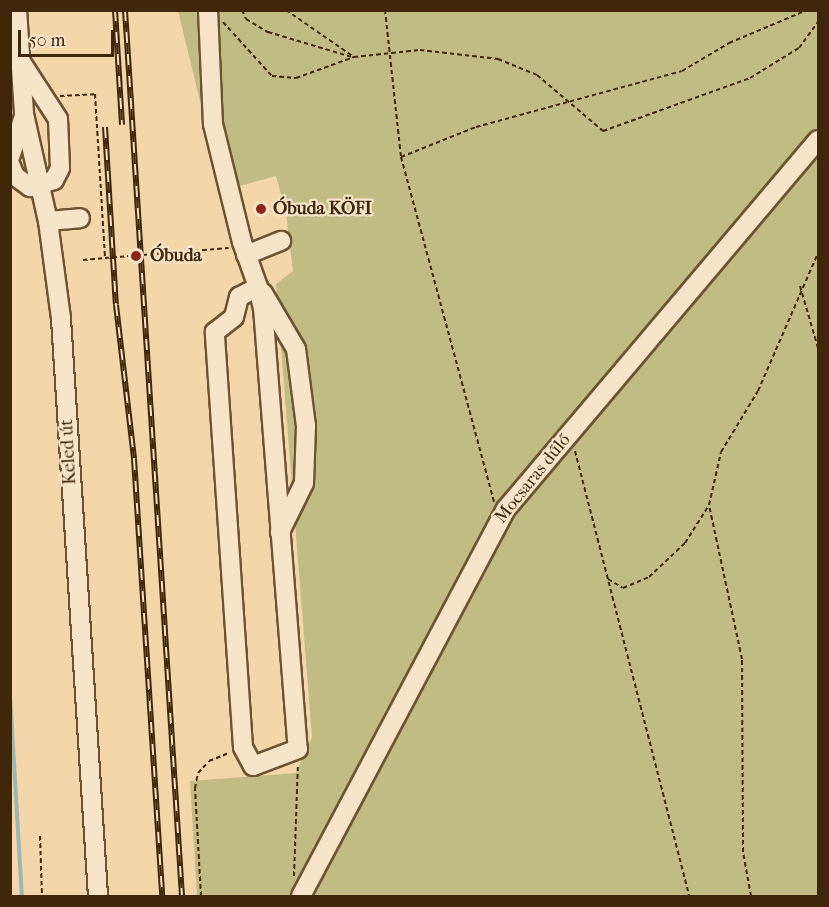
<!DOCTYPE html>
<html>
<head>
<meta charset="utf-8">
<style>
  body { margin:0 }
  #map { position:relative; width:829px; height:907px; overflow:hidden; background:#f4d6ab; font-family:"IM FELL French Canon",serif }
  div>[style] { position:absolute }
  .green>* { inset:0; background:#c1bc84 }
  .stream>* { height:4px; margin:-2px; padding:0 2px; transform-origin:2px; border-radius:2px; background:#9db8b0 }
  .path>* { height:2px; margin-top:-1px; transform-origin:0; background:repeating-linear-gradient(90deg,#402709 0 4.5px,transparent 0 7.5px) }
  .roads { filter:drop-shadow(2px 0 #6d5332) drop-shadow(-2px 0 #6d5332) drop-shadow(0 2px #6d5332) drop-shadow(0 -2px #6d5332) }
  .minor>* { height:18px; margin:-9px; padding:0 9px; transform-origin:9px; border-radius:9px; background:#f8e4c8 }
  .rail>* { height:6px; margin-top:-3px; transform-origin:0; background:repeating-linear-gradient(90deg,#f8e4c8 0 11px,#402709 0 22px); box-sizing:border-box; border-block:2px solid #402709 }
  .dots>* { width:16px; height:16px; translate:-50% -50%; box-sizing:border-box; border:3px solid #f8e4c8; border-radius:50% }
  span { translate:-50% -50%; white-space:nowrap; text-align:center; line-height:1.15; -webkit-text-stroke:4.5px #f8e4c8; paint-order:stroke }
  .poi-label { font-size:18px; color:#402709; font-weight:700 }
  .left { translate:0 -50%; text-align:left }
  .street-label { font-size:18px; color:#402709 }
  .frame { position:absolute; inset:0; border:12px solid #402709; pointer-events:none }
  .scale { position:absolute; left:18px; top:30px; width:96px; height:27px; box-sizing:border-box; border:3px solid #402709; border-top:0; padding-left:8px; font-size:18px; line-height:21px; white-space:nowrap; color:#402709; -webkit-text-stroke:4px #f8e4c8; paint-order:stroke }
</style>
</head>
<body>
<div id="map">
  <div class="green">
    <i style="clip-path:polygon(178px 11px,818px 11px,818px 896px,197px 896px,190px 781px,296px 773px,312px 737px,276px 284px,293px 271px,286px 213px,276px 176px,222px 191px)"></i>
  </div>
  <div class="stream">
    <i style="left:10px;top:696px;width:200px;rotate:86.6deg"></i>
  </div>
  <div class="path">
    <i style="left:242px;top:10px;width:10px;rotate:66deg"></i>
    <i style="left:246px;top:19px;width:26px;rotate:31deg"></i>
    <i style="left:268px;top:32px;width:88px;rotate:16.6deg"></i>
    <i style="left:286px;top:10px;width:83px;rotate:34.7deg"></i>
    <i style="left:354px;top:57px;width:66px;rotate:-6.1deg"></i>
    <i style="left:420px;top:50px;width:79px;rotate:6.6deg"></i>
    <i style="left:498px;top:59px;width:42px;rotate:22.3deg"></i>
    <i style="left:537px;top:75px;width:87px;rotate:40.3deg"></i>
    <i style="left:603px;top:131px;width:156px;rotate:-19.8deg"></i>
    <i style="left:750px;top:78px;width:57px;rotate:-31.5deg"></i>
    <i style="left:799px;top:48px;width:32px;rotate:-54deg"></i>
    <i style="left:385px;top:10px;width:148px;rotate:83.8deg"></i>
    <i style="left:401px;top:157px;width:357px;rotate:74.9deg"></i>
    <i style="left:223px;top:22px;width:73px;rotate:47.8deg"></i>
    <i style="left:272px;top:76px;width:24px;rotate:5deg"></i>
    <i style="left:296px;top:78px;width:62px;rotate:-19.9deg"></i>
    <i style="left:60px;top:96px;width:35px;rotate:-3deg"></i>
    <i style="left:95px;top:94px;width:164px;rotate:86.5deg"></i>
    <i style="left:105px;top:258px;width:124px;rotate:-4.6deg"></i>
    <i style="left:401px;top:157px;width:81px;rotate:-21.8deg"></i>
    <i style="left:476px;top:127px;width:213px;rotate:-15.2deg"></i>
    <i style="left:682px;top:71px;width:55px;rotate:-30.8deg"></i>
    <i style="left:729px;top:43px;width:85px;rotate:-22.9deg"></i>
    <i style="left:83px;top:260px;width:22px;rotate:-5deg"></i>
    <i style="left:800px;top:286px;width:65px;rotate:73.8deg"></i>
    <i style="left:575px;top:451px;width:459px;rotate:75.6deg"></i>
    <i style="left:608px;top:579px;width:17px;rotate:31deg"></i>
    <i style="left:623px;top:588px;width:28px;rotate:-23deg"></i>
    <i style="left:649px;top:577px;width:50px;rotate:-43.4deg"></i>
    <i style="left:685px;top:543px;width:45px;rotate:-57.7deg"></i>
    <i style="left:40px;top:836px;width:60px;rotate:88.1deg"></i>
    <i style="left:294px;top:876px;width:112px;rotate:-88deg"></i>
    <i style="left:201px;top:896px;width:108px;rotate:-93.2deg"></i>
    <i style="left:195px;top:788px;width:15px;rotate:-79deg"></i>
    <i style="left:198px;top:773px;width:16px;rotate:-47deg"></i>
    <i style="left:209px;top:761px;width:22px;rotate:-22deg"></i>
    <i style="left:751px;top:896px;width:45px;rotate:-100.3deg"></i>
    <i style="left:743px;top:852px;width:193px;rotate:-90.3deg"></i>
    <i style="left:742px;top:659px;width:157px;rotate:-102.1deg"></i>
    <i style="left:709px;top:505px;width:54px;rotate:-77.2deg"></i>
    <i style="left:721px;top:452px;width:71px;rotate:-58.8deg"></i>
    <i style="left:758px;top:391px;width:150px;rotate:-66.5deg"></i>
  </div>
  <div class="roads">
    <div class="minor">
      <i style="left:17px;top:10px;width:104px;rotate:86.1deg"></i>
      <i style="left:24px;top:114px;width:110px;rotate:77.4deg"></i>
      <i style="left:48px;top:221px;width:99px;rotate:82.4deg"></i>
      <i style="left:61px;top:319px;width:578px;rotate:86.33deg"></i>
      <i style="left:208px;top:10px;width:114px;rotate:87.5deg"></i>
      <i style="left:213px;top:124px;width:122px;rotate:76.2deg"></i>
      <i style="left:242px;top:242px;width:48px;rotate:70.4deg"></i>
      <i style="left:258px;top:287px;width:22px;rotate:77deg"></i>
      <i style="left:263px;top:308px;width:442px;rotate:85.5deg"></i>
      <i style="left:298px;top:749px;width:48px;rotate:159.3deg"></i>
      <i style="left:253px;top:766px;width:21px;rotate:-118deg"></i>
      <i style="left:243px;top:747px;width:416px;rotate:-93.9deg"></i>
      <i style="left:215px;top:332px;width:24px;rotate:-38deg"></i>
      <i style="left:234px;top:317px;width:21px;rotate:-76deg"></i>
      <i style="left:239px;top:297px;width:21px;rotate:-28deg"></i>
      <i style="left:10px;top:157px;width:43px;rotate:-71.1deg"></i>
      <i style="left:10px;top:164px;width:13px;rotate:67deg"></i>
      <i style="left:15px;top:176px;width:19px;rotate:36deg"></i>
      <i style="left:30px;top:187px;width:25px;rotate:-16deg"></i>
      <i style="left:54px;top:180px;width:13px;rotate:-63deg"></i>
      <i style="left:60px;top:168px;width:49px;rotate:-92.3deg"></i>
      <i style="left:58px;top:119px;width:68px;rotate:-123deg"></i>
      <i style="left:48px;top:221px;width:32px;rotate:-5deg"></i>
      <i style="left:246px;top:255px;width:38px;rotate:-22deg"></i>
      <i style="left:263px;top:293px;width:65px;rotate:59.5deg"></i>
      <i style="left:296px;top:349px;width:78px;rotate:82.6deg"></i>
      <i style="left:306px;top:426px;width:57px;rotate:92deg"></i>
      <i style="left:304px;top:483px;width:55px;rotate:116.1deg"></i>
      <i style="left:301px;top:896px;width:438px;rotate:-62.1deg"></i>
      <i style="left:506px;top:509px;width:483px;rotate:-49.8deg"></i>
    </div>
  </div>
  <div class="rail">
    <i style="left:115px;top:10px;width:115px;rotate:86.5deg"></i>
    <i style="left:125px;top:10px;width:888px;rotate:86.32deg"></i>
    <i style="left:105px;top:127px;width:178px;rotate:86.5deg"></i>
    <i style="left:116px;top:305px;width:155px;rotate:83.3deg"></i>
    <i style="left:134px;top:459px;width:438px;rotate:86.3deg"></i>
  </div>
  <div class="dots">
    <i style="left:261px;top:209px;background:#8f2418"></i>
    <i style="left:136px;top:256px;background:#8f2418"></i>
  </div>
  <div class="poi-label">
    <span class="left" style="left:273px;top:209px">Óbuda KÖFI</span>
    <span class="left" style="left:150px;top:256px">Óbuda</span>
  </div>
  <div class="street-label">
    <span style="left:69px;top:452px;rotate:-93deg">Keled út</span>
    <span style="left:533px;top:479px;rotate:-51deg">Mocsaras dűlő</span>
  </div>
  <div class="frame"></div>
  <div class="scale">50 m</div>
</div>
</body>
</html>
